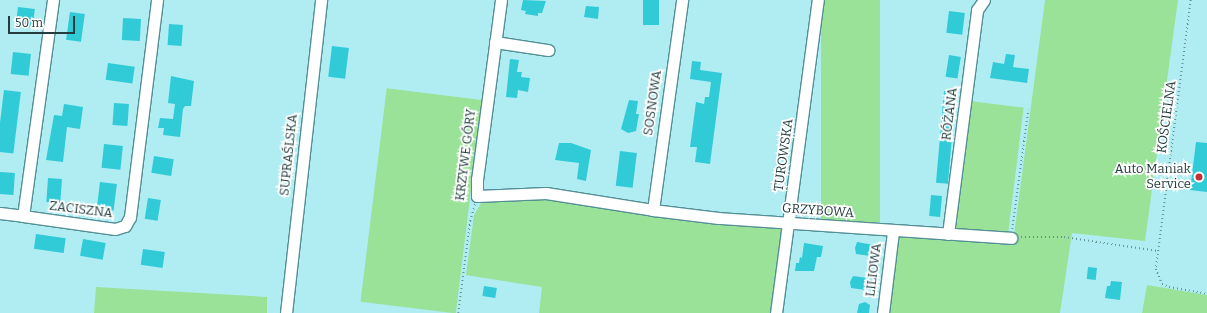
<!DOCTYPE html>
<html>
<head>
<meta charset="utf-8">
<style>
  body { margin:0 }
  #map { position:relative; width:1207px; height:313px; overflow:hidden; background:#afedf3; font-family:Bitter,serif }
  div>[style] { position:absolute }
  .green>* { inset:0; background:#99e297; transform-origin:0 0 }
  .building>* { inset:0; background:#31cbd8; transform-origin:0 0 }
  .path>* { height:1.5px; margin-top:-0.75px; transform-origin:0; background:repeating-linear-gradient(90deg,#679296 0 1px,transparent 0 4px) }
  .roads { filter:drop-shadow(1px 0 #538f95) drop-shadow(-1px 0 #538f95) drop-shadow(0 1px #538f95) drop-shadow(0 -1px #538f95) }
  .minor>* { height:11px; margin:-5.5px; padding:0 5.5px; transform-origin:5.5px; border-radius:5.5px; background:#fff }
  .dots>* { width:11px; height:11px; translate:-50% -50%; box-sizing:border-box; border:2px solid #fff; border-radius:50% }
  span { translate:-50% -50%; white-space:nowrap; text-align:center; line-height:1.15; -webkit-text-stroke:3.5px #fff; paint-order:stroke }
  .street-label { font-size:13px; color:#233c3e }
  .poi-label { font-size:13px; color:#233c3e }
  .right { translate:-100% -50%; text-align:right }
  .scale { position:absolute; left:8px; top:16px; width:67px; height:18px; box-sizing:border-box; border:2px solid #233c3e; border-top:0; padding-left:5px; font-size:12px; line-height:14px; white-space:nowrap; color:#233c3e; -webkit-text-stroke:3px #fff; paint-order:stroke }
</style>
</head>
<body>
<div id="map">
  <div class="green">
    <i style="left:821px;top:0;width:59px;height:222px"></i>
    <i style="clip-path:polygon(1045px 0,1178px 0,1145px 241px,1072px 233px,1060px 313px,888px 313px,898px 237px,1013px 243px)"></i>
    <i style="left:482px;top:100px;width:215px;height:96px;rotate:97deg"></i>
    <i style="left:970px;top:101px;width:54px;height:131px;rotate:7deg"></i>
    <i style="clip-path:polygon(535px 197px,782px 228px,771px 313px,539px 313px,542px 287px,466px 275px,474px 215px,483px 200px)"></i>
    <i style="clip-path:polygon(1147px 285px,1207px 295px,1207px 313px,1142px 313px)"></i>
    <i style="clip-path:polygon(96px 287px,267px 297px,267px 313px,94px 313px)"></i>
  </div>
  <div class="building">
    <i style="clip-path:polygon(523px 0,546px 1px,542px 13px,538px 13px,538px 16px,525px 14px,526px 11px,521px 10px)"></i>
    <i style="left:643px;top:0;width:16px;height:25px"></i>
    <i style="clip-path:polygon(586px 6px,599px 7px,598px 19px,584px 17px)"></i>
    <i style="left:18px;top:7px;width:17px;height:18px;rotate:7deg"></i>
    <i style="left:949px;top:11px;width:16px;height:22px;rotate:7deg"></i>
    <i style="left:70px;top:12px;width:15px;height:28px;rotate:8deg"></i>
    <i style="left:123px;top:18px;width:18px;height:22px;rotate:3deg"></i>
    <i style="left:169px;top:24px;width:14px;height:21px;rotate:4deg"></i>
    <i style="left:332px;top:46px;width:17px;height:31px;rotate:7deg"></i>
    <i style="left:13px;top:52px;width:18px;height:22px;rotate:6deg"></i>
    <i style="clip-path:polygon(1006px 54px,1015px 55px,1013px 67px,1029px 69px,1027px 83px,990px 78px,993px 62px,1004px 64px)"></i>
    <i style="left:949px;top:55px;width:12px;height:22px;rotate:9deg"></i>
    <i style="clip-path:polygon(510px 59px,519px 60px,517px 72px,522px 72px,521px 77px,530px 78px,528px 92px,518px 90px,517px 98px,506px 97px)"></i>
    <i style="clip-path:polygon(692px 61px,701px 62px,700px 70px,722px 73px,710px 164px,695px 162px,697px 147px,690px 147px,696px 102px,704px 104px,705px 97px,709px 97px,711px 82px,690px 79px)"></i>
    <i style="left:108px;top:63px;width:27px;height:17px;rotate:8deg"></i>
    <i style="clip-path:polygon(171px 76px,194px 81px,191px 106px,185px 106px,183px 109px,180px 137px,163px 135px,164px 128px,158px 128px,160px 118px,173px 119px,175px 104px,168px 103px)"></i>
    <i style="left:4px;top:90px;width:17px;height:62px;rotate:7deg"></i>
    <i style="left:944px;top:91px;width:12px;height:92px;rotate:5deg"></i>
    <i style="clip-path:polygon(629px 100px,638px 101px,636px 114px,639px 114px,636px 131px,628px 133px,621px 129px)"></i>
    <i style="left:114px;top:103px;width:15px;height:22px;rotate:4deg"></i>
    <i style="clip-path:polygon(64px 104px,83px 107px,80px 129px,67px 127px,63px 162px,46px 160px,54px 115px,62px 116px)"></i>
    <i style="clip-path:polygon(1196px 142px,1207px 143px,1207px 192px,1190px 190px)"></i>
    <i style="clip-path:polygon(559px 143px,571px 143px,591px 150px,586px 181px,577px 179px,579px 163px,555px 160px)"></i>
    <i style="left:104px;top:144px;width:19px;height:24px;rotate:6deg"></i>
    <i style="left:620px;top:151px;width:17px;height:35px;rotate:7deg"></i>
    <i style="left:154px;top:156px;width:20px;height:17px;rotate:9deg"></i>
    <i style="left:0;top:172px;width:15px;height:22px;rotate:4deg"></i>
    <i style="left:48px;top:178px;width:14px;height:24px;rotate:4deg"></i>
    <i style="left:100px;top:182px;width:17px;height:27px;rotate:7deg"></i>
    <i style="left:931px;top:195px;width:11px;height:21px;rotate:5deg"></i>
    <i style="left:148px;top:198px;width:13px;height:21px;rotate:9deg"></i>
    <i style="left:36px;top:234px;width:30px;height:15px;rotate:8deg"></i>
    <i style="left:83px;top:239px;width:23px;height:17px;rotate:10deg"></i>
    <i style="clip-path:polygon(857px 242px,880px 246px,881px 252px,878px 257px,856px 254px,855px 248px)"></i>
    <i style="clip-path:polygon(804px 243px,823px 246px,821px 257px,817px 257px,814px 271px,795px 271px,796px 263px,799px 263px,800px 257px,802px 258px)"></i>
    <i style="left:143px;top:249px;width:22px;height:16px;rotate:8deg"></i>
    <i style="left:1088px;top:267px;width:9px;height:12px;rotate:6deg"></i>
    <i style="clip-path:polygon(853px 276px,875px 279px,876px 285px,873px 291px,851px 288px,850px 282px)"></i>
    <i style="clip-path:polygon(1111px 281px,1122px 282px,1120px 300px,1105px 298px,1107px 286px,1110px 286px)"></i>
    <i style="left:484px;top:286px;width:13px;height:10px;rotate:9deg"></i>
    <i style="clip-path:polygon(865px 302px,870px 305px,869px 313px,857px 313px,859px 304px)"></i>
  </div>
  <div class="path">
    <i style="left:1191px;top:0;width:271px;rotate:97.4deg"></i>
    <i style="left:1156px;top:269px;width:16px;rotate:68deg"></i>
    <i style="left:1162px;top:284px;width:8px;rotate:23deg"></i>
    <i style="left:1169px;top:287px;width:39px;rotate:10deg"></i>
    <i style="left:1012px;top:229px;width:120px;rotate:-82.3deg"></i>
    <i style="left:1021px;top:237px;width:43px"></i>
    <i style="left:1064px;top:237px;width:95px;rotate:8.5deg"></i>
    <i style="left:458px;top:313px;width:93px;rotate:-82.6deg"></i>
    <i style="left:470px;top:221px;width:18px;rotate:-74deg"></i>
  </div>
  <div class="roads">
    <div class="minor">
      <i style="left:53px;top:0;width:218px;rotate:97.9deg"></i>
      <i style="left:23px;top:216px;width:93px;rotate:8deg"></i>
      <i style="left:115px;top:229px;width:10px;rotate:-17deg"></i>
      <i style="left:125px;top:226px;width:10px;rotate:-61deg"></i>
      <i style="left:130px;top:217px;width:219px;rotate:-82.9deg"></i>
      <i style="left:501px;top:0;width:181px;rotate:97.6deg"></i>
      <i style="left:477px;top:179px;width:17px;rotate:90deg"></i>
      <i style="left:477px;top:196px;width:69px;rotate:-2.5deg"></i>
      <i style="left:546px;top:193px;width:108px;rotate:9deg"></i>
      <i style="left:653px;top:210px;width:66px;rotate:6.9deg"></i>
      <i style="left:719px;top:218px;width:293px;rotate:3.9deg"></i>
      <i style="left:495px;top:42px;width:54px;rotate:8.6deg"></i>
      <i style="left:653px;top:210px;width:212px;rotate:-82.1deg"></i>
      <i style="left:0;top:213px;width:23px;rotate:7deg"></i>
      <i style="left:948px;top:234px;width:226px;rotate:-82.6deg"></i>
      <i style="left:977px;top:10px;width:12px;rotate:-55deg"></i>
      <i style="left:286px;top:313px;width:315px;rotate:-83.6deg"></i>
      <i style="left:776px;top:313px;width:316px;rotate:-82.4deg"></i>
      <i style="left:883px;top:313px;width:83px;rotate:-83deg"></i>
    </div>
  </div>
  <div class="dots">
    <i style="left:1199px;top:177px;background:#c03036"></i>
  </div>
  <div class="street-label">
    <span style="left:653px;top:103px;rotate:-82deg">SOSNOWA</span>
    <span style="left:950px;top:114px;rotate:-83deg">RÓŻANA</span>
    <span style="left:1167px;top:117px;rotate:-82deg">KOŚCIELNA</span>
    <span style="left:289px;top:155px;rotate:-84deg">SUPRAŚLSKA</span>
    <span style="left:466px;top:155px;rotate:-83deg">KRZYWE GÓRY</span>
    <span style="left:784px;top:155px;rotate:-82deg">TUROWSKA</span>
    <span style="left:81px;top:210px;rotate:7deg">ZACISZNA</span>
    <span style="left:818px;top:211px;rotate:4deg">GRZYBOWA</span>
    <span style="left:874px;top:270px;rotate:-83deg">LILIOWA</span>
  </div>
  <div class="poi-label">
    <span class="right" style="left:1191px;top:177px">Auto Maniak<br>Service</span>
  </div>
  <div class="scale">50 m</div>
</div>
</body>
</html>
